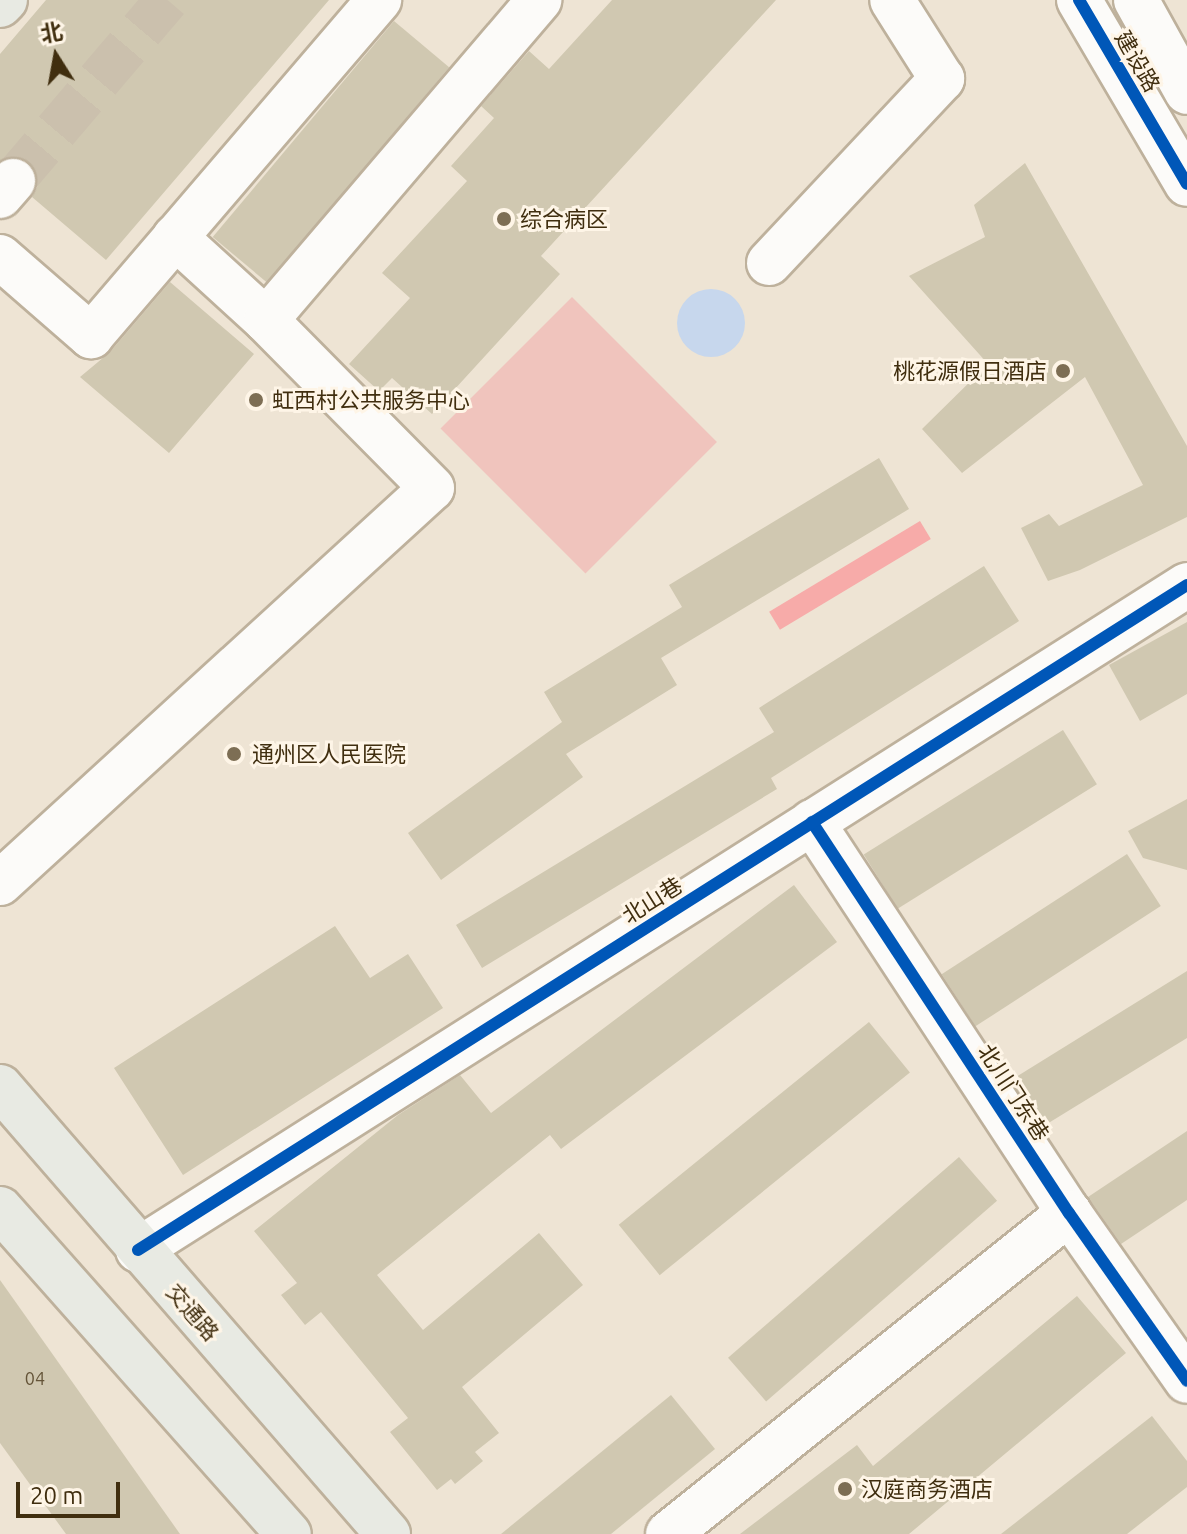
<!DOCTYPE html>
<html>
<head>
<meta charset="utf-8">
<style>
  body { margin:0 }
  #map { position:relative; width:1187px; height:1534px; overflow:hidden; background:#eee4d4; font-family:Ubuntu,"Noto Sans SC",sans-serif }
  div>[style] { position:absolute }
  .green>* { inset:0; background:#f0c4bd; transform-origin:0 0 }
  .forest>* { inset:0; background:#f7aba9; transform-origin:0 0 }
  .water>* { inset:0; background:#c7d7ed }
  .round { border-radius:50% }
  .building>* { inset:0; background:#d0c8b1; transform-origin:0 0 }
  .minor-tunnel>* { height:44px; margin-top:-22px; transform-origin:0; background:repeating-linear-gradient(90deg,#cbc0ad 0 44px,transparent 0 66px) }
  .roads { filter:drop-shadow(2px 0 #beb19c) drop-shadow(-2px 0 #beb19c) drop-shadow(0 2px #beb19c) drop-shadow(0 -2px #beb19c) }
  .minor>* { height:44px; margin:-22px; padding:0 22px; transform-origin:22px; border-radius:22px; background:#fcfbf9 }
  .major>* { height:44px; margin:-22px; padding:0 22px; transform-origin:22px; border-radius:22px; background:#e8eae3 }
  .cycleway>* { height:12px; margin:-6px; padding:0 6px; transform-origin:6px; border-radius:6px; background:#0057b8 }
  .dots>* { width:22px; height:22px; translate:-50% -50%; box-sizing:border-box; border:4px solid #fef5e7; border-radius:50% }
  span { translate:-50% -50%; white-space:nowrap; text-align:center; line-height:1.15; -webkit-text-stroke:6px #fef5e7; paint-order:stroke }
  .number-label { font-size:18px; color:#645438 }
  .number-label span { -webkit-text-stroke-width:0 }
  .street-label { font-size:22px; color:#402e0f }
  .poi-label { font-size:22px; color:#402e0f }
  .left { translate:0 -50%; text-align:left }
  .right { translate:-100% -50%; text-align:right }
  .north { position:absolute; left:16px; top:16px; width:80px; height:80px; -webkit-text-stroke:6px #fef5e7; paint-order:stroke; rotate:349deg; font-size:22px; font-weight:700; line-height:32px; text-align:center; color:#402e0f }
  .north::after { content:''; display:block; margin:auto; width:28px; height:36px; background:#402e0f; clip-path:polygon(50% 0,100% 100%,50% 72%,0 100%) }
  .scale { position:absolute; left:16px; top:1482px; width:104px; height:36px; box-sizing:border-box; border:4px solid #402e0f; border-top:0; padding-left:10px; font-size:24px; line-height:28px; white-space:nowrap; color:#402e0f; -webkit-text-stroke:6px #fef5e7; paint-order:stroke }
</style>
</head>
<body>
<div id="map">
  <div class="green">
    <i style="left:572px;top:297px;width:205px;height:186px;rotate:45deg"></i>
  </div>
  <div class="forest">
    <i style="left:920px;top:521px;width:21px;height:176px;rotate:59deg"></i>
  </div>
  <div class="water">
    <i class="round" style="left:677px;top:289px;width:68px;height:68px"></i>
  </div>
  <div class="building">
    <i style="clip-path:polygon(46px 0,329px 0,106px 260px,32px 197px,38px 185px,30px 163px,17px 156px,0 161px,0 54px)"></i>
    <i style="clip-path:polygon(612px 0,776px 0,541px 256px,560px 274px,432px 414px,392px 378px,379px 391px,349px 364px,410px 298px,382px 273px,467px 181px,451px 166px,494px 118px,481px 106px,529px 51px,549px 69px)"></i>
    <i style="left:394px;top:21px;width:72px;height:282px;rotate:40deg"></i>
    <i style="clip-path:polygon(1025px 163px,1187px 446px,1187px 517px,1080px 570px,1048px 581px,1021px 528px,1049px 514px,1059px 526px,1143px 485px,1085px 377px,962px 473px,922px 429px,988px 364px,909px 276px,985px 237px,974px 205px)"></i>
    <i style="clip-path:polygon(170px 282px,254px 354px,169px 453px,80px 377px,110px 352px)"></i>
    <i style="clip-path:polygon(879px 458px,909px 509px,661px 658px,677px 685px,566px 754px,583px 777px,441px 880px,408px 833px,562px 722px,544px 692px,682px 607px,669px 585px)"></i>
    <i style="clip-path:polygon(984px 566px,1019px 621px,771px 778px,777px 789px,482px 968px,456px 925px,774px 732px,759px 708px)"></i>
    <i style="clip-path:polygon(1187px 622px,1187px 694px,1140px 721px,1109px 665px)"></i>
    <i style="left:1063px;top:730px;width:64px;height:235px;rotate:58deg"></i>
    <i style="clip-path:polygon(1187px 799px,1187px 870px,1143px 858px,1128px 831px)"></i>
    <i style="left:1127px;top:854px;width:62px;height:221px;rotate:57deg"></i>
    <i style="clip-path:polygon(794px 885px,837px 942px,561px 1149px,550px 1135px,377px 1275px,423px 1330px,539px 1233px,583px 1285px,462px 1387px,499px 1433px,475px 1452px,483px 1461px,455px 1484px,451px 1479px,437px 1490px,390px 1432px,408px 1418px,321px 1312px,305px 1325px,281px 1295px,297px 1283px,254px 1231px,398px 1115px,460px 1075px,491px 1113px)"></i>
    <i style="clip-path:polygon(335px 926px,370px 978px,408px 954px,443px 1008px,183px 1175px,114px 1068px)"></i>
    <i style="clip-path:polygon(1187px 971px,1187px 1038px,1042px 1127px,1011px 1080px)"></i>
    <i style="left:869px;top:1022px;width:65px;height:322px;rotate:51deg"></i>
    <i style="clip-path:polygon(1187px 1131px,1187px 1200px,1121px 1244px,1088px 1197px)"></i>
    <i style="left:959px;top:1157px;width:58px;height:306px;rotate:49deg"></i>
    <i style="clip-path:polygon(0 1280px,180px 1534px,66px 1534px,0 1443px)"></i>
    <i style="clip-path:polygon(1077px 1296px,1126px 1353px,909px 1534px,740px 1534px,857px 1445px,873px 1466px)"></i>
    <i style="clip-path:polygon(671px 1395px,715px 1449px,611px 1534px,501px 1534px)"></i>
    <i style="clip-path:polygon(1152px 1416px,1187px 1461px,1187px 1487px,1127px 1534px,1001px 1534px)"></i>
  </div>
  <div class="minor-tunnel">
    <i style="left:13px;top:181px;width:238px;rotate:-49.6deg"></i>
  </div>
  <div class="roads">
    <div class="minor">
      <i style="left:1079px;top:0;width:213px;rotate:59.6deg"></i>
      <i style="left:1136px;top:0;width:105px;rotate:61deg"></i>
      <i style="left:0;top:196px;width:20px;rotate:-49deg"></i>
      <i style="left:175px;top:237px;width:123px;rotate:42.4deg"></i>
      <i style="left:0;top:257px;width:121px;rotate:41deg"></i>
      <i style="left:91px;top:336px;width:443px;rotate:-49.4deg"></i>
      <i style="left:769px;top:263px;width:253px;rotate:-46.8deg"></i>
      <i style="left:942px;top:79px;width:93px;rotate:-122.3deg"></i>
      <i style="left:812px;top:822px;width:468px;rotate:56.7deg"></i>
      <i style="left:1069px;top:1213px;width:205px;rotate:54.9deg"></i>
      <i style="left:0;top:883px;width:585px;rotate:-42.44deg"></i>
      <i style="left:432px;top:488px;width:236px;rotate:-134.7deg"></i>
      <i style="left:266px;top:320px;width:421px;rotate:-49.5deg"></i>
      <i style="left:138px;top:1250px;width:1242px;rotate:-32.37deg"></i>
      <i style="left:668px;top:1534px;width:514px;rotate:-38.68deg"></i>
    </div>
    <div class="major">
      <i style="left:0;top:5px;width:7px;rotate:-45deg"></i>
      <i style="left:0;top:1087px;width:592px;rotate:49.04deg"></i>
      <i style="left:0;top:1209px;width:435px;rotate:48.4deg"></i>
    </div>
  </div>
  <div class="cycleway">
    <i style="left:1079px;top:0;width:213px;rotate:59.6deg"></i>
    <i style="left:812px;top:822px;width:468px;rotate:56.7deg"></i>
    <i style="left:1069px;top:1213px;width:205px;rotate:54.9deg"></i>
    <i style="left:138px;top:1250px;width:1242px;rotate:-32.37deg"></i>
  </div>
  <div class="dots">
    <i style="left:504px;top:219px;background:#7d6e54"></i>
    <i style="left:1063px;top:371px;background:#7d6e54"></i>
    <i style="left:256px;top:400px;background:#7d6e54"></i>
    <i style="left:234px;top:754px;background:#7d6e54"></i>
    <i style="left:845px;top:1489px;background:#7d6e54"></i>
  </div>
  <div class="number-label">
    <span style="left:35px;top:1378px">04</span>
  </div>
  <div class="street-label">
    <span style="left:1138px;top:61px;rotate:60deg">建设路</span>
    <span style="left:652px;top:900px;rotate:-32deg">北山巷</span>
    <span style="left:1014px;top:1092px;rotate:57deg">北川门东巷</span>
    <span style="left:193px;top:1312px;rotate:49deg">交通路</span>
  </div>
  <div class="poi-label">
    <span class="left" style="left:520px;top:219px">综合病区</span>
    <span class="right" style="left:1047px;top:371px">桃花源假日酒店</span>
    <span class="left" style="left:272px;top:400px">虹西村公共服务中心</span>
    <span class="left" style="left:252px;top:754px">通州区人民医院</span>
    <span class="left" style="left:861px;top:1489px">汉庭商务酒店</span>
  </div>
  <div class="north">北</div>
  <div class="scale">20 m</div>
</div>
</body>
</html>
